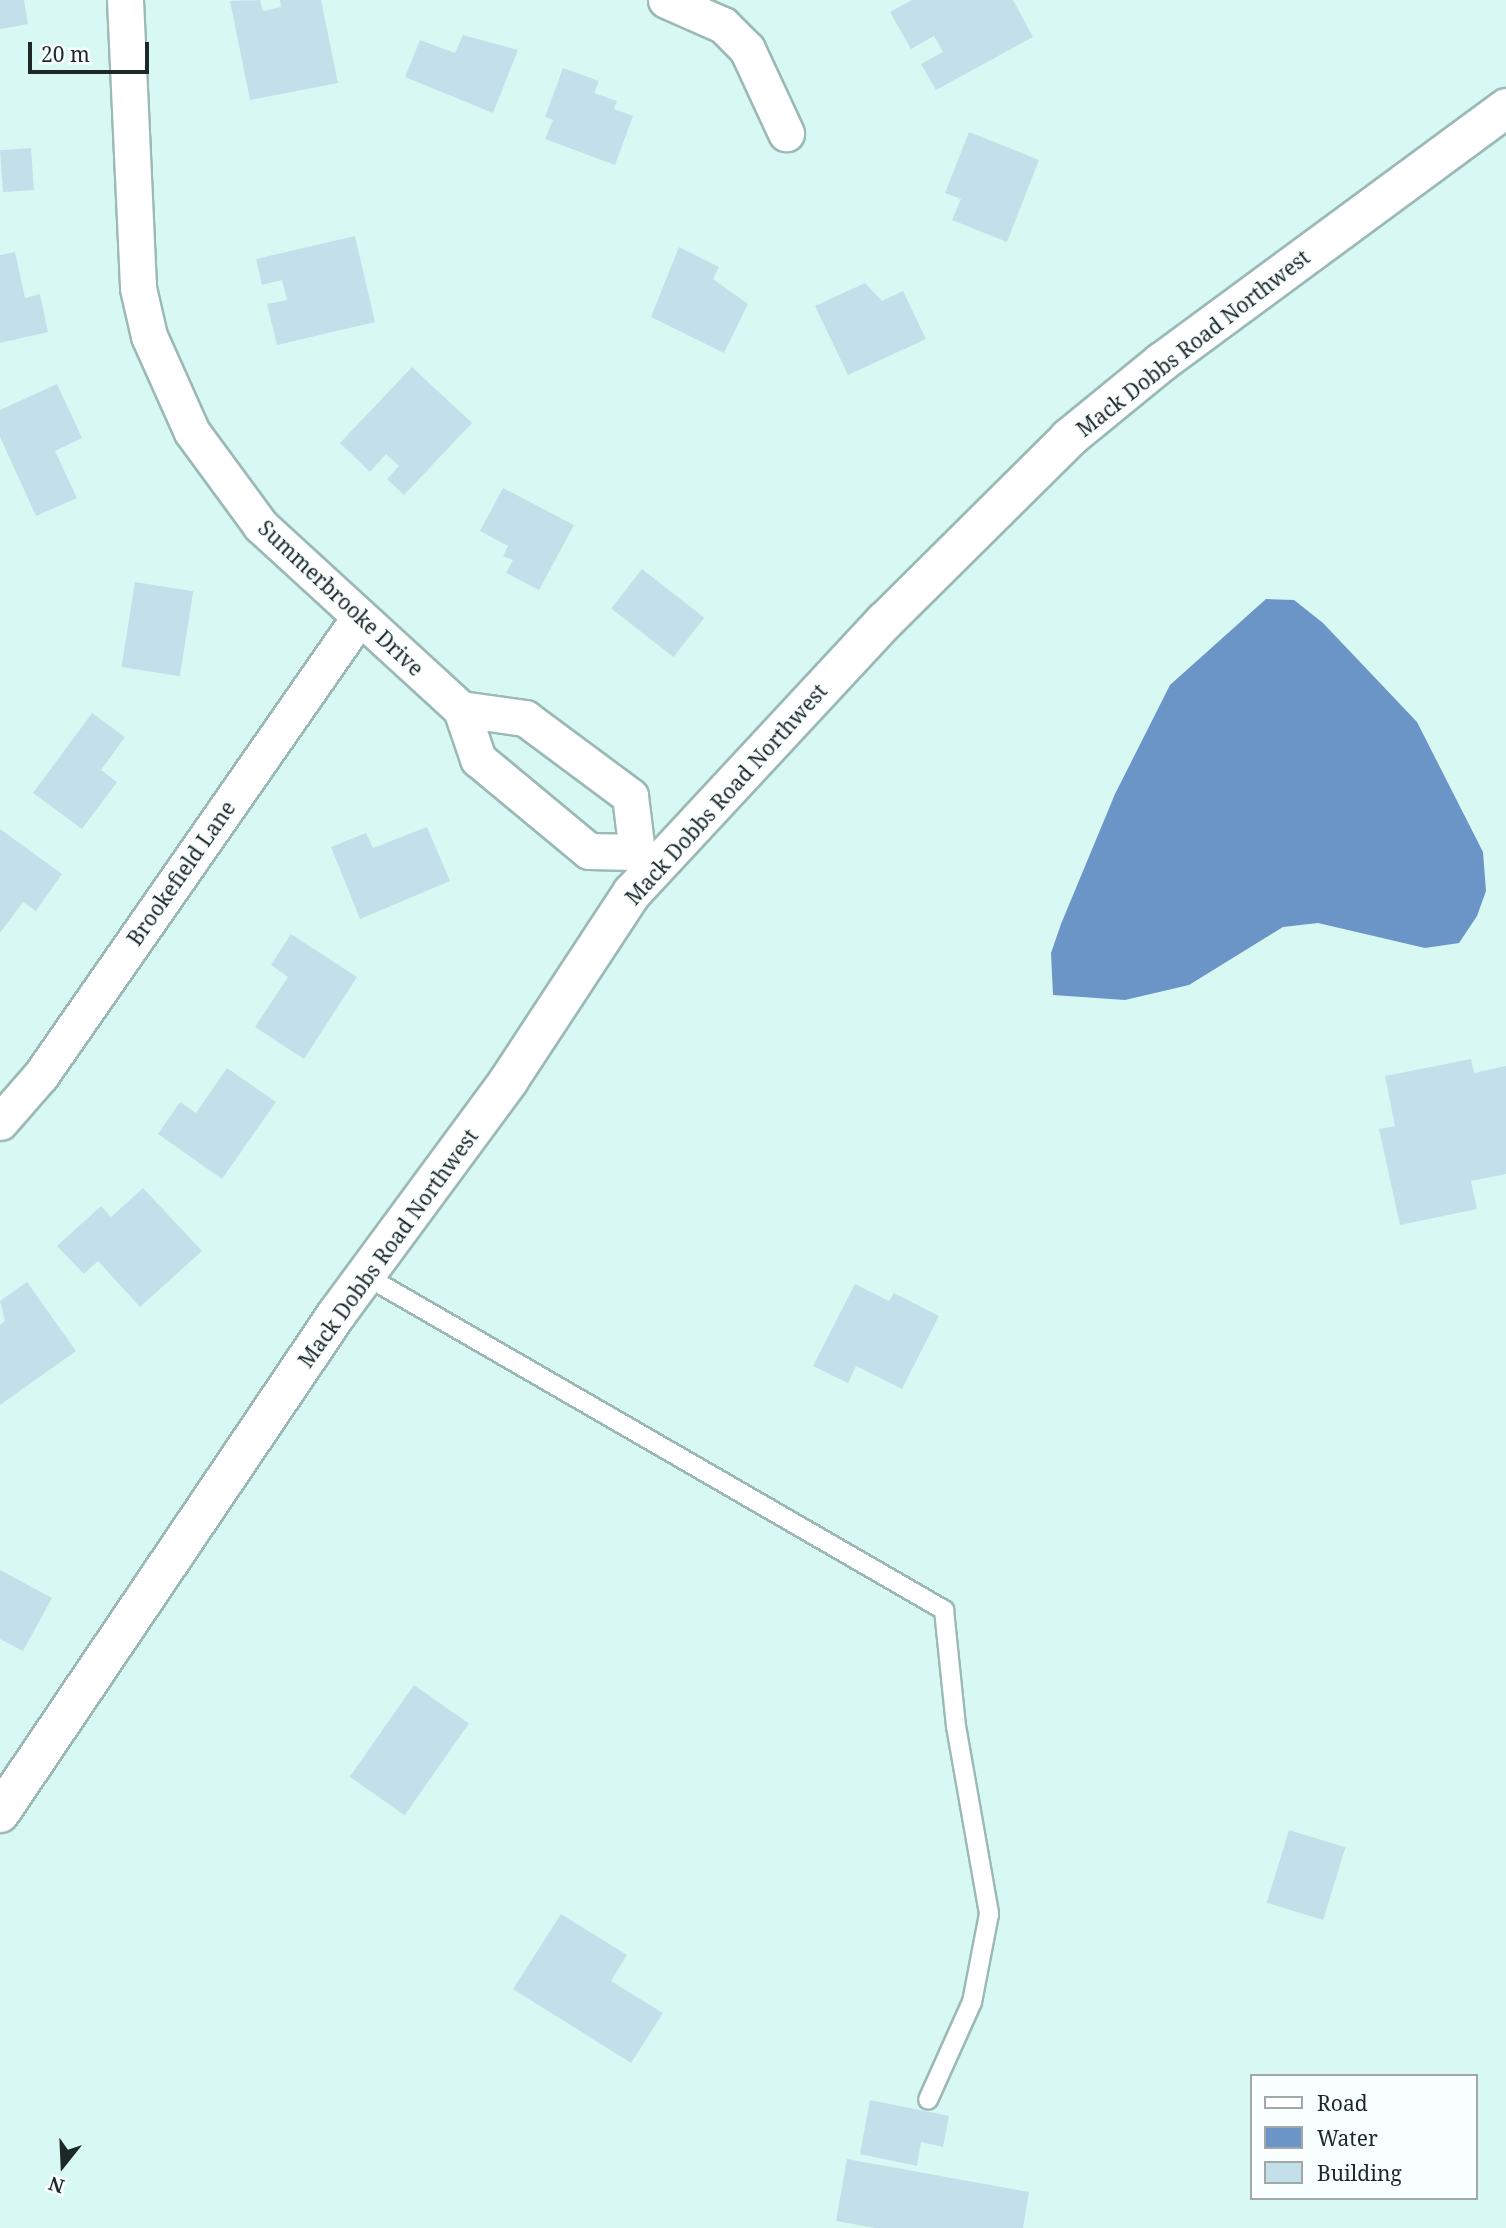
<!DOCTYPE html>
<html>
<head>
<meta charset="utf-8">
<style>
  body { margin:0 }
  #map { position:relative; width:1506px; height:2228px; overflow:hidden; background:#d8f8f4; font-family:"Noto Serif",serif }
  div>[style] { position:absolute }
  .water>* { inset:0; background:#6a95c6 }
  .building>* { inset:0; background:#c3e0ea; transform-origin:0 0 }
  .roads { filter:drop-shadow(2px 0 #9bb9b6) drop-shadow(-2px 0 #9bb9b6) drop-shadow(0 2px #9bb9b6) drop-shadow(0 -2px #9bb9b6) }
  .lane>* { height:18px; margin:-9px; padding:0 9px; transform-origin:9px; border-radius:9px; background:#fff }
  .street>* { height:35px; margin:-17.5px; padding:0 17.5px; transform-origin:17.5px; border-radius:17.5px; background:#fff }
  .secondary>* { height:38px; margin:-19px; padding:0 19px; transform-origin:19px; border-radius:19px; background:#fff }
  span { translate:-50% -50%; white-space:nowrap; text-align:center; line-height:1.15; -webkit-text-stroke:5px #f9fffe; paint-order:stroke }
  .street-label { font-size:21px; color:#1d2927 }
  .legend { position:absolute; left:1250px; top:2074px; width:228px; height:126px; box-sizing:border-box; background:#f9fffe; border:2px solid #a1a9a8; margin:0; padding:9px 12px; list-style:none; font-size:21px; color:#1d2927 }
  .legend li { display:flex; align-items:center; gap:14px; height:35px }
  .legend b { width:35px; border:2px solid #a1a9a8 }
  .north { position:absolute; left:28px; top:2130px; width:70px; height:70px; -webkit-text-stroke:5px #f9fffe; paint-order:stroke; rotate:198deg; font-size:19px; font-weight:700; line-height:28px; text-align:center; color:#1d2927 }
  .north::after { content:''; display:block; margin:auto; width:24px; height:32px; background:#1d2927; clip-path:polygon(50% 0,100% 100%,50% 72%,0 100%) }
  .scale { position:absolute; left:28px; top:42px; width:121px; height:32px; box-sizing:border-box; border:4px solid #1d2927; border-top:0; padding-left:9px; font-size:21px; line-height:24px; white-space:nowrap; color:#1d2927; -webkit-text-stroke:5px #f9fffe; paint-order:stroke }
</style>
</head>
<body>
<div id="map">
  <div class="water">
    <i style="clip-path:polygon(1266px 599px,1294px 600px,1323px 623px,1417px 722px,1483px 852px,1486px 891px,1477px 916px,1459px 943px,1425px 948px,1318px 923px,1283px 927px,1189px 985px,1125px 1000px,1053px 995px,1051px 953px,1061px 924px,1115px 794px,1170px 685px)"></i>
  </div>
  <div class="building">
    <i style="clip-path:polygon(0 0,24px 0,28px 24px,0 29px)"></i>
    <i style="clip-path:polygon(260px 0,263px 11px,281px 7px,280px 0,321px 0,338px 83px,250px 100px,230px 1px)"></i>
    <i style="clip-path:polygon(912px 0,1013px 0,1033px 37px,936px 90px,921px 64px,943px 52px,934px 36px,911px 49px,890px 12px)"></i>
    <i style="clip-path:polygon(463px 35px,518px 50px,493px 113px,405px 77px,420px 40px,455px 53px)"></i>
    <i style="clip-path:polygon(563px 68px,599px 81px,594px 93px,617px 101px,614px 109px,633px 116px,615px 165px,545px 139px,553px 120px,545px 117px)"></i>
    <i style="clip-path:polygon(969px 132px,1039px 160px,1007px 242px,952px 220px,961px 199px,945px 193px)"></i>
    <i style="left:31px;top:148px;width:42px;height:31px;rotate:86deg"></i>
    <i style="clip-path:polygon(355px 236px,375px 322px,277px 345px,267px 304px,287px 300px,282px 280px,262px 285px,256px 259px)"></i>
    <i style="clip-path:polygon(679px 247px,719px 267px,713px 279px,748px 304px,724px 353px,651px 317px)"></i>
    <i style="clip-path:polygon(15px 252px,25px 298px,40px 294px,48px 332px,0 343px,0 255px)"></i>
    <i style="clip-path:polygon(865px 283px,882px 301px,903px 291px,926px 339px,848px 375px,815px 306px)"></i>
    <i style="clip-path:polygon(412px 367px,472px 423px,404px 495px,387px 479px,399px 466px,386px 454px,370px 472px,340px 443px)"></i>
    <i style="clip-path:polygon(57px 384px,82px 438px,55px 451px,77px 498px,36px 516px,0 437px,0 410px)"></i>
    <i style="clip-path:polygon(503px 488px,574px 525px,539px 590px,506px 573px,513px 560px,503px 556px,508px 546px,480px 531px)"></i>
    <i style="left:642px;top:569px;width:79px;height:50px;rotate:38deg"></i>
    <i style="left:135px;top:582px;width:59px;height:86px;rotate:9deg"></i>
    <i style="clip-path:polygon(92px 713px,125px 737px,101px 770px,117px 782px,82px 829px,33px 793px)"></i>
    <i style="clip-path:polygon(427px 827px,450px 881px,360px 919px,331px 847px,366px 833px,373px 848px)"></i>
    <i style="clip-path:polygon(0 829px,62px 874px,36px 911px,23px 902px,0 933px)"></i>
    <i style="clip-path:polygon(291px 934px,357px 977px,304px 1059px,255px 1027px,288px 977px,271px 965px)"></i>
    <i style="clip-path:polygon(1471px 1059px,1474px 1073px,1506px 1066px,1506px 1174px,1471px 1181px,1477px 1209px,1400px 1225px,1379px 1129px,1395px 1126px,1385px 1076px)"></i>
    <i style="clip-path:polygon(227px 1068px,276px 1102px,222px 1179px,158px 1134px,180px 1102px,196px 1113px)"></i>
    <i style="clip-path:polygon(143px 1188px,202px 1251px,140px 1307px,98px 1261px,84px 1274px,57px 1246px,101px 1206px,111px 1217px)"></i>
    <i style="clip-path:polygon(27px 1282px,76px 1351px,0 1405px,0 1325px,5px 1321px,0 1301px)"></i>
    <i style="clip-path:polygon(855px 1284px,889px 1301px,894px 1293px,939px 1316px,902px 1389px,856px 1366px,848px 1383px,813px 1366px)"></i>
    <i style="clip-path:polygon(0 1570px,52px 1598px,23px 1651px,0 1639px)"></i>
    <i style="left:414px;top:1685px;width:67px;height:112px;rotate:35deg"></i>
    <i style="left:1289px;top:1830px;width:59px;height:76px;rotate:17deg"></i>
    <i style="clip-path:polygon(561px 1914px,627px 1955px,611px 1981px,663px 2013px,631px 2063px,513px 1989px)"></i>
    <i style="clip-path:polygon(870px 2100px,949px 2116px,943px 2147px,921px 2142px,917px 2166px,860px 2154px)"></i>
    <i style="clip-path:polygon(847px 2159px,1029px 2192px,1023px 2228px,875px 2228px,836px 2221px)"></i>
  </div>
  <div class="roads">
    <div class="lane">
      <i style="left:366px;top:1276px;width:668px;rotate:30.02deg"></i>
      <i style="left:944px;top:1610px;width:117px;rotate:84.1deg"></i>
      <i style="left:956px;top:1726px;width:191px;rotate:80deg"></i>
      <i style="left:989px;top:1914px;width:90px;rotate:100.9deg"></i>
      <i style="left:972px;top:2002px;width:107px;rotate:114.2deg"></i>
    </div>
    <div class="street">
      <i style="left:125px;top:0;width:288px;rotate:87.4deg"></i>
      <i style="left:138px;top:288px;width:49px;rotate:77.1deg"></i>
      <i style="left:149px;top:336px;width:105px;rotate:65.9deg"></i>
      <i style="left:192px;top:432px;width:117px;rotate:53.7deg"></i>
      <i style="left:261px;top:526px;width:271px;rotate:42.5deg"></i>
      <i style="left:461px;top:709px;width:53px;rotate:71.2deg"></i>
      <i style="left:478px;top:759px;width:144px;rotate:39.7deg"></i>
      <i style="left:589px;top:851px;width:48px;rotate:1.2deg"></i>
      <i style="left:666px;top:0;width:62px;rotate:23.7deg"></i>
      <i style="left:723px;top:25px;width:34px;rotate:45deg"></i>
      <i style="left:747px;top:49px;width:93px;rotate:65.1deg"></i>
      <i style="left:461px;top:709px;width:65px;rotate:8deg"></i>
      <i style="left:525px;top:718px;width:131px;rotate:36.6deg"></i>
      <i style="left:630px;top:796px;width:56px;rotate:82.9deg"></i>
      <i style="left:637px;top:852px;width:24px;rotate:45deg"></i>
      <i style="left:0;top:1122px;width:62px;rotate:-48.9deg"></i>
      <i style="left:41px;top:1075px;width:555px;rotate:-55.19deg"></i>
    </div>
    <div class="secondary">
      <i style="left:0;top:1813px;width:601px;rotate:-55.99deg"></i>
      <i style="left:336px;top:1315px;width:292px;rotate:-53.6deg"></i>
      <i style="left:509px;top:1080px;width:224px;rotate:-56.7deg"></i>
      <i style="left:632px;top:893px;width:371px;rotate:-47.1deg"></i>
      <i style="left:885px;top:621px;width:260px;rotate:-44.8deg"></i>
      <i style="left:1069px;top:438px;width:120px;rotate:-39.3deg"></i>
      <i style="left:1162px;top:362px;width:428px;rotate:-36.4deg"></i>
    </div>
  </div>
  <div class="street-label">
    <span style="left:1193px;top:343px;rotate:-38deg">Mack Dobbs Road Northwest</span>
    <span style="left:341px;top:598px;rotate:43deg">Summerbrooke Drive</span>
    <span style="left:726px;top:794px;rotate:-48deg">Mack Dobbs Road Northwest</span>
    <span style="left:181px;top:873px;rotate:-55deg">Brookefield Lane</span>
    <span style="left:388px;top:1248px;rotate:-54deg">Mack Dobbs Road Northwest</span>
  </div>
  <ul class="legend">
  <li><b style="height:9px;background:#fff"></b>Road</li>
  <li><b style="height:19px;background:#6a95c6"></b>Water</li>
  <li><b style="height:19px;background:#c3e0ea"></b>Building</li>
  </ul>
  <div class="north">N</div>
  <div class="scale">20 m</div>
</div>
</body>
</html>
